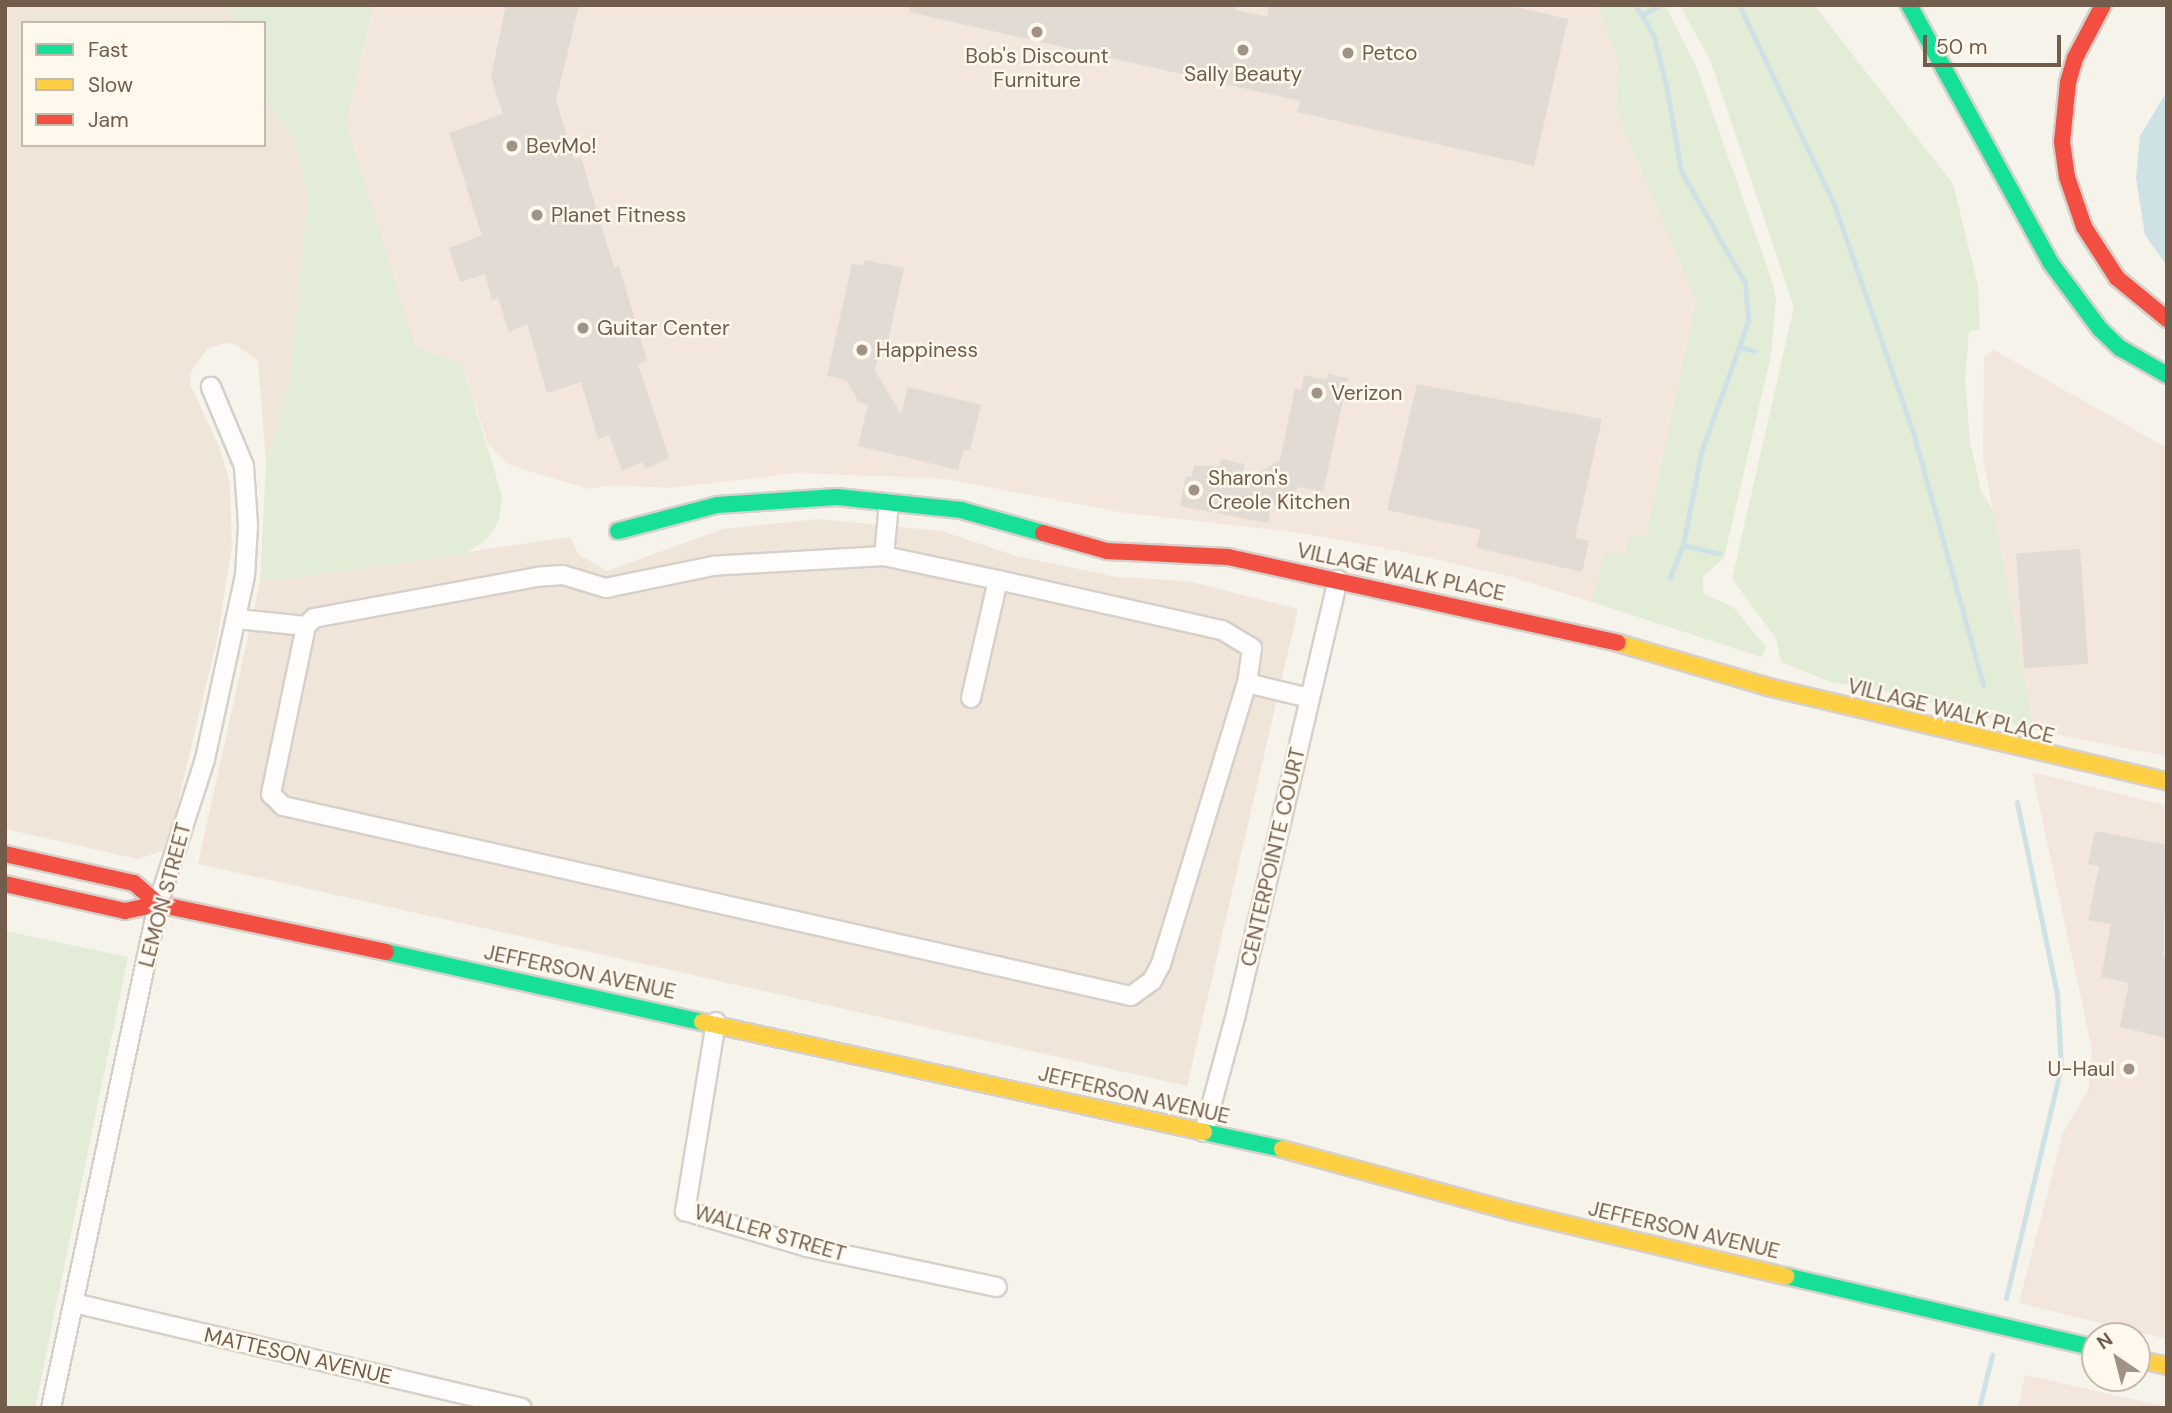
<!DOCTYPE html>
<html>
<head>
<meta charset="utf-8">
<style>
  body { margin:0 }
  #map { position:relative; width:2172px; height:1413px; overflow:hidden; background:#f6f3eb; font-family:"DM Sans",sans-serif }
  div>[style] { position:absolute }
  .residential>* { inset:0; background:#efe6d9 }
  .commercial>* { inset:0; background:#f3e6dc }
  .green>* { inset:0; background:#e2ecd7 }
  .water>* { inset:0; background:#cee2e5 }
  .stream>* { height:5px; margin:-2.5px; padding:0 2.5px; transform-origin:2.5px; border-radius:2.5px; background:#cee2e5 }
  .building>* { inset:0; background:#e2dbd3; transform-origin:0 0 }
  .roads { filter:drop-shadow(2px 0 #d5d0ca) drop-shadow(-2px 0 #d5d0ca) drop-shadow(0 2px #d5d0ca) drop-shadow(0 -2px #d5d0ca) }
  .street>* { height:18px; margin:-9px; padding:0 9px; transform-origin:9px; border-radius:9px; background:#fefdfc }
  .fast>* { height:16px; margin:-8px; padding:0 8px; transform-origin:8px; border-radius:8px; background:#16e098 }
  .slow>* { height:16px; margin:-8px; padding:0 8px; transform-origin:8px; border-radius:8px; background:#ffcf43 }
  .jam>* { height:16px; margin:-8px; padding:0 8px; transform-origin:8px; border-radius:8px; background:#f24e42 }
  .dots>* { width:19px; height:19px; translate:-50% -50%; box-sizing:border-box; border:4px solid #fef8ed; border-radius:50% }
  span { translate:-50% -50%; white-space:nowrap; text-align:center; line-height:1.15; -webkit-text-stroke:5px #fef8ed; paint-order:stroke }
  .poi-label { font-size:21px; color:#725d4d }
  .left { translate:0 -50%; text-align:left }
  .right { translate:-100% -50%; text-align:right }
  .street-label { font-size:21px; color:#725d4d }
  .frame { position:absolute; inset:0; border:7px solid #725d4d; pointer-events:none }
  .legend { position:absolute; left:21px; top:21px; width:245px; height:126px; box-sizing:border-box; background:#fef8ed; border:2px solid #c6baad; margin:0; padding:9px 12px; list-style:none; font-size:21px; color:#725d4d }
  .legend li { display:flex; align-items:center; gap:14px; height:35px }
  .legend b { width:35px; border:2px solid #c6baad }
  .north { position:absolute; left:2081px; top:1322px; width:70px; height:70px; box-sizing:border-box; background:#fef8ed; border:2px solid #c6baad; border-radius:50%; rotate:325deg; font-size:19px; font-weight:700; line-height:28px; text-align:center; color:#725d4d }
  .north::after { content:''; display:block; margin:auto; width:24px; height:32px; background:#a09284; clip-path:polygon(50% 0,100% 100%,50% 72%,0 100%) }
  .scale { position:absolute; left:1923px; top:35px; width:138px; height:32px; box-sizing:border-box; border:4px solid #725d4d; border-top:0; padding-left:9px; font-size:21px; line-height:24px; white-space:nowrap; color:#725d4d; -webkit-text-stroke:5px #fef8ed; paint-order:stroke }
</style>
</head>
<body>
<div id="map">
  <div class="residential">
    <i style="clip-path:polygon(5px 5px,233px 5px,231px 23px,23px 23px,23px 145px,264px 145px,264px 99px,294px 139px,308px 200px,289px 387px,266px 463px,258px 361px,233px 343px,221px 344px,207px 349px,191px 372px,190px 384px,220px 449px,230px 483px,232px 546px,218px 635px,169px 840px,162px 851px,138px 859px,5px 829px)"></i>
    <i style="clip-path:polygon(818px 519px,942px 531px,1016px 556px,1118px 577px,1188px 581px,1298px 609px,1187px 1086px,198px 864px,260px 582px,570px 537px,578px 554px,607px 571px,723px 529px)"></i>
  </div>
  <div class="commercial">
    <i style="clip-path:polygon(373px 5px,1597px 5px,1618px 59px,1616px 110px,1696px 301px,1646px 538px,1625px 555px,1605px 549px,1592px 602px,1512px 577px,1395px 550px,1300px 533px,1119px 512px,946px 479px,796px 473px,670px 488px,612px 485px,589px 489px,509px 465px,488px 444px,462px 364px,414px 347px,346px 123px)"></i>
    <i style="clip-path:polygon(1994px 350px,2167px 448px,2167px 756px,2034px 730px,1983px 458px,1984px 357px)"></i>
    <i style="clip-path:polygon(2032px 772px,2167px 806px,2167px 1339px,2019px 1303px,2063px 1133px,2089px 1089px,2092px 1049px)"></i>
    <i style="clip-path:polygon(2025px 1375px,2167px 1407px,2167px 1408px,2018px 1408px)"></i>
  </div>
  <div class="green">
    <i style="clip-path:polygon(233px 5px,373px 5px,346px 123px,415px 347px,462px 364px,502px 496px,499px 521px,487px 539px,465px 554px,260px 582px,266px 463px,289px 387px,308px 200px,294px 139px,264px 99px,264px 23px,231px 23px)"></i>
    <i style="clip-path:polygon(1597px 5px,1665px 5px,1696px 66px,1771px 278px,1776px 297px,1771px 355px,1724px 558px,1703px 577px,1703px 585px,1704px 594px,1733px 607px,1766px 647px,1761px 657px,1592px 602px,1605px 549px,1625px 555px,1631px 534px,1646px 537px,1696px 301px,1616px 110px,1618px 59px)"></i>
    <i style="clip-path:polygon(1680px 5px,1814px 5px,1953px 184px,1978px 286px,1980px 329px,1969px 332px,1965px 379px,1970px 441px,1981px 491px,1993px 510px,2034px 730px,1895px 693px,1831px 682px,1781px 662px,1776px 638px,1732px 579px,1794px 307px,1711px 62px)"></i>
    <i style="clip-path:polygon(5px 931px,128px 957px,35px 1408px,5px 1408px)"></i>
  </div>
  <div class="water">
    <i style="clip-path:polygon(2167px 91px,2167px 266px,2145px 235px,2136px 178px,2140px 136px)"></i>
  </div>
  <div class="stream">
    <i style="left:1635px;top:5px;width:12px;rotate:55deg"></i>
    <i style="left:1642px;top:15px;width:20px;rotate:-30deg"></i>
    <i style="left:1739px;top:5px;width:221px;rotate:64.5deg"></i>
    <i style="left:1834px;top:204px;width:241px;rotate:70.9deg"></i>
    <i style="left:1913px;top:432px;width:263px;rotate:74.5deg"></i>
    <i style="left:1642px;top:15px;width:25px;rotate:61deg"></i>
    <i style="left:1654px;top:37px;width:49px;rotate:76deg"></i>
    <i style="left:1666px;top:85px;width:87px;rotate:80.1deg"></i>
    <i style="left:1681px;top:171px;width:129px;rotate:60.3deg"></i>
    <i style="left:1745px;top:283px;width:37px;rotate:85deg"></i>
    <i style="left:1748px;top:320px;width:28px;rotate:108deg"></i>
    <i style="left:1683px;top:545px;width:37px;rotate:13deg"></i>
    <i style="left:1670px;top:577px;width:35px;rotate:-68deg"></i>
    <i style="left:1683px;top:545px;width:95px;rotate:-79deg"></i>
    <i style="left:1701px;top:452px;width:112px;rotate:-70.1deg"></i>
    <i style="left:1739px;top:347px;width:16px;rotate:14deg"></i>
    <i style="left:2006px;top:1298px;width:236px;rotate:-76.6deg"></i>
    <i style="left:2061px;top:1068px;width:74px;rotate:-93.1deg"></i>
    <i style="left:2057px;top:994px;width:196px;rotate:-101.8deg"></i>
    <i style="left:1979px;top:1408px;width:55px;rotate:-76.2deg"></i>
  </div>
  <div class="building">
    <i style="clip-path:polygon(506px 5px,579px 5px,556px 100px,574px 159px,581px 157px,614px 268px,619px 266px,647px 361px,638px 364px,669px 458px,645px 469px,642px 462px,622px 471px,609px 435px,598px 439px,581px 382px,547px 393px,527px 324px,509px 332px,498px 298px,492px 300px,485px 274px,460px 282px,449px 248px,482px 235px,449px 133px,503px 114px,491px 77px)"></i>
    <i style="clip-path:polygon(910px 5px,1236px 5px,1235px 10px,1267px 17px,1269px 5px,1507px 5px,1568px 19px,1534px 166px,1297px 112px,1300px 101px,909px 12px)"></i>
    <i style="clip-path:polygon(865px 260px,904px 268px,888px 341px,882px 340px,875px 371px,901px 414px,908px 387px,981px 405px,970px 450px,964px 449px,958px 470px,858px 446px,868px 405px,859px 402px,846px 380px,827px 376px,852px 263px,863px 266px)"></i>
    <i style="clip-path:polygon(1328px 374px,1348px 378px,1323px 492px,1300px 487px,1271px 507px,1268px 523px,1180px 506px,1186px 476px,1192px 477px,1194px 466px,1220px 466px,1221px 459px,1245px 464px,1242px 483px,1280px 460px,1295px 388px,1301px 390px,1304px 375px,1327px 380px)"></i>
    <i style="clip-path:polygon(1417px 384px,1602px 419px,1575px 538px,1589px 541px,1582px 572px,1476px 548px,1481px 530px,1387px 510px)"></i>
    <i style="left:2080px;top:549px;width:115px;height:64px;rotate:86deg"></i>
    <i style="clip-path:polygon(2095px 831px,2167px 845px,2163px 956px,2167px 957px,2167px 1038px,2120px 1027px,2129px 983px,2101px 977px,2111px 924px,2088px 920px,2099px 866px,2088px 864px)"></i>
  </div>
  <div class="roads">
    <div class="street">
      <i style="left:884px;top:556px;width:53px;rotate:-84.6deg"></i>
      <i style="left:998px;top:580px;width:116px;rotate:-168.1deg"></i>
      <i style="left:884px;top:556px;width:171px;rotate:176.7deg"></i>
      <i style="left:713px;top:566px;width:109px;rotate:168.4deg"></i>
      <i style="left:606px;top:588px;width:45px;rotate:-163.2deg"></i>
      <i style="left:563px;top:575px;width:26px;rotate:176deg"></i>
      <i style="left:537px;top:577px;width:227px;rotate:169.6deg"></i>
      <i style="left:314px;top:618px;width:11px;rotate:135deg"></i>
      <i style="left:306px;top:626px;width:172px;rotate:101.8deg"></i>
      <i style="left:271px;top:794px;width:17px;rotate:45deg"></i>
      <i style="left:283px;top:806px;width:869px;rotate:12.63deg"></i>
      <i style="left:1131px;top:996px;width:26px;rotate:-36deg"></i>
      <i style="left:1152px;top:981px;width:19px;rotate:-62deg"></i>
      <i style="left:1161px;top:964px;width:294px;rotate:-73deg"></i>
      <i style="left:237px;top:619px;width:69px;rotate:5.8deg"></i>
      <i style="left:971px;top:698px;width:121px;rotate:-77.1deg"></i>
      <i style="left:998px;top:580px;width:230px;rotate:12.6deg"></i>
      <i style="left:1222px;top:630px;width:35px;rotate:31deg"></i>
      <i style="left:1252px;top:648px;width:35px;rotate:98deg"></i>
      <i style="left:1247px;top:683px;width:64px;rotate:13.6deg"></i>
      <i style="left:716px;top:1022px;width:192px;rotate:99.3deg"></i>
      <i style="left:685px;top:1211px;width:127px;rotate:16.4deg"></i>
      <i style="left:807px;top:1247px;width:194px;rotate:11.9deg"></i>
      <i style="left:1204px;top:1132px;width:122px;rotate:-74.8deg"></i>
      <i style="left:1236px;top:1014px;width:446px;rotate:-76.8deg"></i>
      <i style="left:74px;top:1303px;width:460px;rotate:13.2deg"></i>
      <i style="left:51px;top:1408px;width:515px;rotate:-78.01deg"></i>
      <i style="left:158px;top:904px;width:152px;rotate:-72deg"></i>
      <i style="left:205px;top:759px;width:187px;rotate:-77.7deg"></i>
      <i style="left:245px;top:576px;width:51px;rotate:-86.6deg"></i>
      <i style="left:248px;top:525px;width:59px;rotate:-93.9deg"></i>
      <i style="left:244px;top:466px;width:86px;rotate:-112.7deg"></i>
    </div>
    <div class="fast">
      <i style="left:1909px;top:5px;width:293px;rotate:61.2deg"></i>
      <i style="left:2050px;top:262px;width:84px;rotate:53.3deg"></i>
      <i style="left:2100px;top:329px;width:28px;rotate:44deg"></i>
      <i style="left:2120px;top:348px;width:54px;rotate:29.9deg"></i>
      <i style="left:618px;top:531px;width:102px;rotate:-14.7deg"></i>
      <i style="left:717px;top:505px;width:120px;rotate:-3.8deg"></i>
      <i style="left:837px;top:497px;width:125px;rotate:6deg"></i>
      <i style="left:961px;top:510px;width:85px;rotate:15.7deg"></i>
      <i style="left:386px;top:952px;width:324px;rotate:12.5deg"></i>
      <i style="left:1204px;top:1132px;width:80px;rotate:12.3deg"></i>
      <i style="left:1786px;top:1276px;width:317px;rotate:13.1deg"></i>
    </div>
    <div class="slow">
      <i style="left:1618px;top:643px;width:156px;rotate:16.3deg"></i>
      <i style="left:1768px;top:687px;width:410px;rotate:13.3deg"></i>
      <i style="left:702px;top:1022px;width:514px;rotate:12.36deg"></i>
      <i style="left:1282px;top:1149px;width:236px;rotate:15.2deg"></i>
      <i style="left:1510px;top:1211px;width:284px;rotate:13.3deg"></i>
      <i style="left:2137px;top:1359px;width:31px;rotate:13deg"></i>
    </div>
    <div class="jam">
      <i style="left:2103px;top:5px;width:60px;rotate:117.8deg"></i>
      <i style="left:2075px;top:58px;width:25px;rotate:106deg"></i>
      <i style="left:2068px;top:82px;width:60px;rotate:95.7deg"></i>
      <i style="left:2062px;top:142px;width:35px;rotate:82deg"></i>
      <i style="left:2067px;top:177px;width:53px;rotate:71.2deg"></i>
      <i style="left:2084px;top:227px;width:61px;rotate:57.1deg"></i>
      <i style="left:2117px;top:278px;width:65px;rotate:39.4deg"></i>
      <i style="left:1043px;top:533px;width:66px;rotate:15.7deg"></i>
      <i style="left:1107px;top:551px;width:121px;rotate:2.8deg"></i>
      <i style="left:1228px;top:557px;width:399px;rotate:12.4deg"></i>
      <i style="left:5px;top:854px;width:132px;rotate:12.7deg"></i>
      <i style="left:134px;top:883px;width:32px;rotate:41deg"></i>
      <i style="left:5px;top:884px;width:123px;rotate:12.7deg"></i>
      <i style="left:125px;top:911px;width:34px;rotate:-12deg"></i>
      <i style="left:158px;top:904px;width:233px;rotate:11.9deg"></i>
    </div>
  </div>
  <div class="dots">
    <i style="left:1037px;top:32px;background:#a09284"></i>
    <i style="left:1243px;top:50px;background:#a09284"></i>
    <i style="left:1348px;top:53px;background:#a09284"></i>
    <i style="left:512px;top:146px;background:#a09284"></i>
    <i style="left:537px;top:215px;background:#a09284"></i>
    <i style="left:583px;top:328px;background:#a09284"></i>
    <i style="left:862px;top:350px;background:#a09284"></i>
    <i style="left:1317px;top:393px;background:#a09284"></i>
    <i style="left:1194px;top:490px;background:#a09284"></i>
    <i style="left:2129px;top:1069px;background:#a09284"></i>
  </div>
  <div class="poi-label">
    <span class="left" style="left:1362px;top:53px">Petco</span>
    <span style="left:1037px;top:68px">Bob's Discount<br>Furniture</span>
    <span style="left:1243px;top:74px">Sally Beauty</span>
    <span class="left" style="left:526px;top:146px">BevMo!</span>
    <span class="left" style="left:551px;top:215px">Planet Fitness</span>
    <span class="left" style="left:597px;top:328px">Guitar Center</span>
    <span class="left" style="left:876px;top:350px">Happiness</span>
    <span class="left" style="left:1331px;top:393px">Verizon</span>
    <span class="left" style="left:1208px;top:490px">Sharon's<br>Creole Kitchen</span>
    <span class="right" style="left:2115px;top:1069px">U-Haul</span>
  </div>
  <div class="street-label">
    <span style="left:1401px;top:572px;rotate:12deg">VILLAGE WALK PLACE</span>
    <span style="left:1951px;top:711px;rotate:14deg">VILLAGE WALK PLACE</span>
    <span style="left:1273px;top:857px;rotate:-77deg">CENTERPOINTE COURT</span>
    <span style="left:165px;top:895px;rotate:-75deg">LEMON STREET</span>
    <span style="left:580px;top:972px;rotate:12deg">JEFFERSON AVENUE</span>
    <span style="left:1134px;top:1095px;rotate:13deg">JEFFERSON AVENUE</span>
    <span style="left:1684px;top:1230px;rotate:13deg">JEFFERSON AVENUE</span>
    <span style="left:770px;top:1233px;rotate:16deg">WALLER STREET</span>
    <span style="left:298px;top:1356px;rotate:13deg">MATTESON AVENUE</span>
  </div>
  <div class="frame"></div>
  <ul class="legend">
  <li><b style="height:9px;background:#16e098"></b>Fast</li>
  <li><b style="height:9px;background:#ffcf43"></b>Slow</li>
  <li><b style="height:9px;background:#f24e42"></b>Jam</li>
  </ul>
  <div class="north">N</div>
  <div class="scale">50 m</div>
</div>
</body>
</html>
